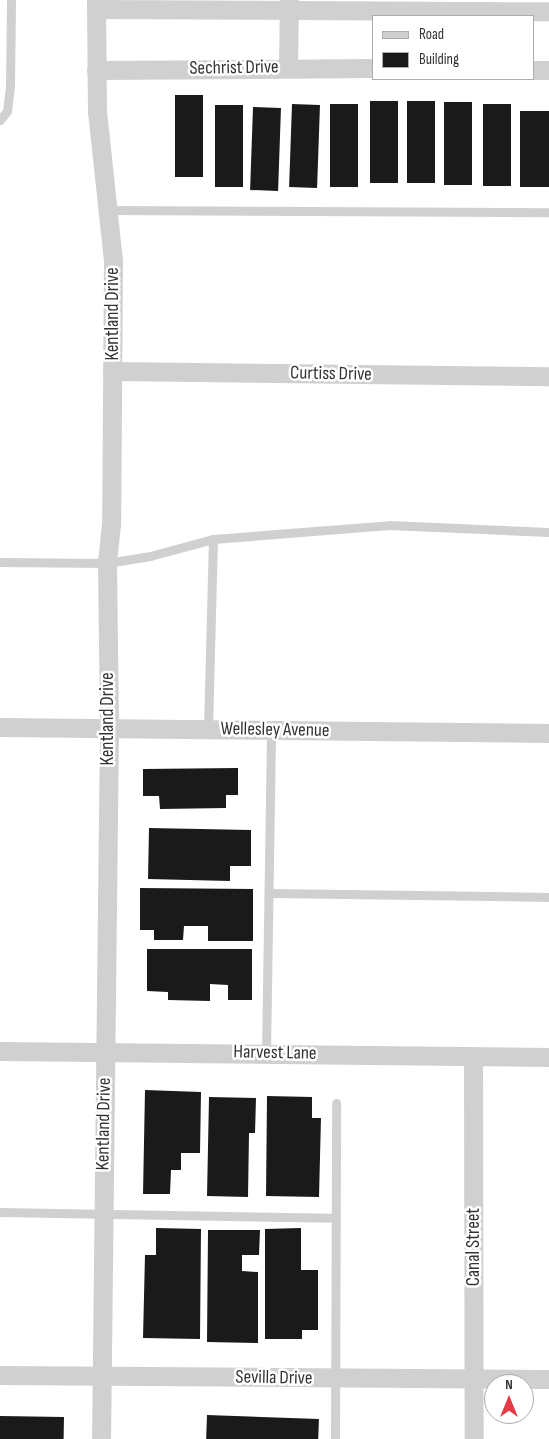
<!DOCTYPE html>
<html>
<head>
<meta charset="utf-8">
<style>
  body { margin:0 }
  #map { position:relative; width:549px; height:1439px; overflow:hidden; background:#fff; font-family:"Sofia Sans Condensed",sans-serif }
  div>[style] { position:absolute }
  .building>* { inset:0; background:#1a1a1a; transform-origin:0 0 }
  .lane>* { height:9px; margin:-4.5px; padding:0 4.5px; transform-origin:4.5px; border-radius:4.5px; background:#d0d0d0 }
  .street>* { height:19px; margin:-9.5px; padding:0 9.5px; transform-origin:9.5px; border-radius:9.5px; background:#d0d0d0 }
  span { translate:-50% -50%; white-space:nowrap; text-align:center; line-height:1.15; -webkit-text-stroke:5px #fff; paint-order:stroke }
  .street-label { font-size:19px; color:#333 }
  .legend { position:absolute; left:372px; top:15px; width:162px; height:65px; box-sizing:border-box; background:#fff; border:1px solid #adadad; margin:0; padding:6px 9px; list-style:none; font-size:15px; color:#333 }
  .legend li { display:flex; align-items:center; gap:10px; height:25px }
  .legend b { width:25px; border:1px solid #adadad }
  .north { position:absolute; left:484px; top:1374px; width:50px; height:50px; box-sizing:border-box; background:#fff; border:1px solid #adadad; border-radius:50%; rotate:0deg; font-size:14px; font-weight:700; line-height:20px; text-align:center; color:#333 }
  .north::after { content:''; display:block; margin:auto; width:18px; height:22px; background:#e63946; clip-path:polygon(50% 0,100% 100%,50% 72%,0 100%) }
</style>
</head>
<body>
<div id="map">
  <div class="building">
    <i style="left:175px;top:95px;width:28px;height:82px"></i>
    <i style="left:370px;top:101px;width:28px;height:82px"></i>
    <i style="left:407px;top:101px;width:28px;height:82px"></i>
    <i style="left:444px;top:102px;width:28px;height:83px"></i>
    <i style="left:292px;top:104px;width:28px;height:83px;rotate:2deg"></i>
    <i style="left:330px;top:104px;width:28px;height:83px"></i>
    <i style="left:483px;top:104px;width:28px;height:82px"></i>
    <i style="left:215px;top:105px;width:28px;height:82px"></i>
    <i style="left:253px;top:107px;width:28px;height:83px;rotate:2deg"></i>
    <i style="left:520px;top:111px;width:29px;height:76px"></i>
    <i style="clip-path:polygon(238px 768px,238px 795px,226px 795px,226px 808px,160px 809px,159px 796px,143px 796px,143px 769px)"></i>
    <i style="clip-path:polygon(149px 828px,251px 830px,251px 866px,230px 866px,230px 881px,148px 879px)"></i>
    <i style="clip-path:polygon(140px 888px,253px 889px,253px 941px,208px 941px,208px 926px,184px 926px,183px 940px,154px 940px,154px 930px,140px 930px)"></i>
    <i style="clip-path:polygon(147px 949px,252px 949px,252px 1000px,228px 1000px,228px 985px,210px 984px,210px 1001px,168px 1000px,168px 992px,147px 991px)"></i>
    <i style="clip-path:polygon(145px 1090px,201px 1092px,200px 1153px,181px 1153px,181px 1170px,171px 1170px,170px 1194px,143px 1194px)"></i>
    <i style="clip-path:polygon(267px 1096px,312px 1097px,312px 1118px,321px 1118px,319px 1197px,266px 1196px)"></i>
    <i style="clip-path:polygon(209px 1097px,256px 1098px,255px 1133px,249px 1133px,248px 1197px,207px 1196px)"></i>
    <i style="clip-path:polygon(156px 1228px,201px 1229px,200px 1339px,143px 1338px,145px 1255px,156px 1255px)"></i>
    <i style="clip-path:polygon(301px 1228px,301px 1270px,318px 1270px,318px 1330px,302px 1330px,302px 1339px,265px 1339px,265px 1229px)"></i>
    <i style="clip-path:polygon(208px 1230px,260px 1230px,259px 1255px,242px 1255px,242px 1271px,258px 1272px,258px 1343px,207px 1342px)"></i>
    <i style="left:207px;top:1415px;width:112px;height:24px;rotate:2deg"></i>
    <i style="left:0;top:1416px;width:64px;height:23px;rotate:1deg"></i>
  </div>
  <div class="lane">
    <i style="left:0;top:120px;width:11px;rotate:-52deg"></i>
    <i style="left:7px;top:111px;width:26px;rotate:-83deg"></i>
    <i style="left:10px;top:85px;width:85px;rotate:-89.3deg"></i>
    <i style="left:109px;top:210px;width:440px;rotate:0.3deg"></i>
    <i style="left:0;top:562px;width:107px;rotate:0.5deg"></i>
    <i style="left:107px;top:563px;width:44px;rotate:-9.2deg"></i>
    <i style="left:150px;top:556px;width:65px;rotate:-15.1deg"></i>
    <i style="left:213px;top:539px;width:177px;rotate:-4.5deg"></i>
    <i style="left:389px;top:525px;width:160px;rotate:2.5deg"></i>
    <i style="left:208px;top:729px;width:190px;rotate:-88.5deg"></i>
    <i style="left:270px;top:893px;width:279px;rotate:0.8deg"></i>
    <i style="left:266px;top:1053px;width:323px;rotate:-89.1deg"></i>
    <i style="left:0;top:1212px;width:334px;rotate:1deg"></i>
    <i style="left:335px;top:1439px;width:336px;rotate:-89.8deg"></i>
  </div>
  <div class="street">
    <i style="left:96px;top:0;width:111px;rotate:89.5deg"></i>
    <i style="left:97px;top:111px;width:151px;rotate:83.9deg"></i>
    <i style="left:113px;top:261px;width:263px;rotate:90.4deg"></i>
    <i style="left:111px;top:524px;width:39px;rotate:96deg"></i>
    <i style="left:107px;top:563px;width:165px;rotate:89.3deg"></i>
    <i style="left:109px;top:728px;width:711px;rotate:90.64deg"></i>
    <i style="left:96px;top:9px;width:453px;rotate:0.3deg"></i>
    <i style="left:288px;top:68px;width:68px;rotate:-89.2deg"></i>
    <i style="left:96px;top:70px;width:277px;rotate:-0.4deg"></i>
    <i style="left:533px;top:70px;width:16px"></i>
    <i style="left:112px;top:371px;width:437px;rotate:0.7deg"></i>
    <i style="left:0;top:727px;width:549px;rotate:0.63deg"></i>
    <i style="left:0;top:1051px;width:549px;rotate:0.63deg"></i>
    <i style="left:473px;top:1056px;width:383px;rotate:89.9deg"></i>
    <i style="left:0;top:1375px;width:549px;rotate:0.42deg"></i>
  </div>
  <div class="street-label">
    <span style="left:234px;top:68px;rotate:-1deg">Sechrist Drive</span>
    <span style="left:113px;top:314px;rotate:-90deg">Kentland Drive</span>
    <span style="left:331px;top:374px;rotate:1deg">Curtiss Drive</span>
    <span style="left:108px;top:719px;rotate:-90deg">Kentland Drive</span>
    <span style="left:275px;top:730px;rotate:1deg">Wellesley Avenue</span>
    <span style="left:275px;top:1053px;rotate:1deg">Harvest Lane</span>
    <span style="left:104px;top:1124px;rotate:-89deg">Kentland Drive</span>
    <span style="left:474px;top:1247px;rotate:-90deg">Canal Street</span>
    <span style="left:274px;top:1378px;rotate:1deg">Sevilla Drive</span>
  </div>
  <ul class="legend">
  <li><b style="height:6px;background:#d0d0d0"></b>Road</li>
  <li><b style="height:14px;background:#1a1a1a"></b>Building</li>
  </ul>
  <div class="north">N</div>
</div>
</body>
</html>
